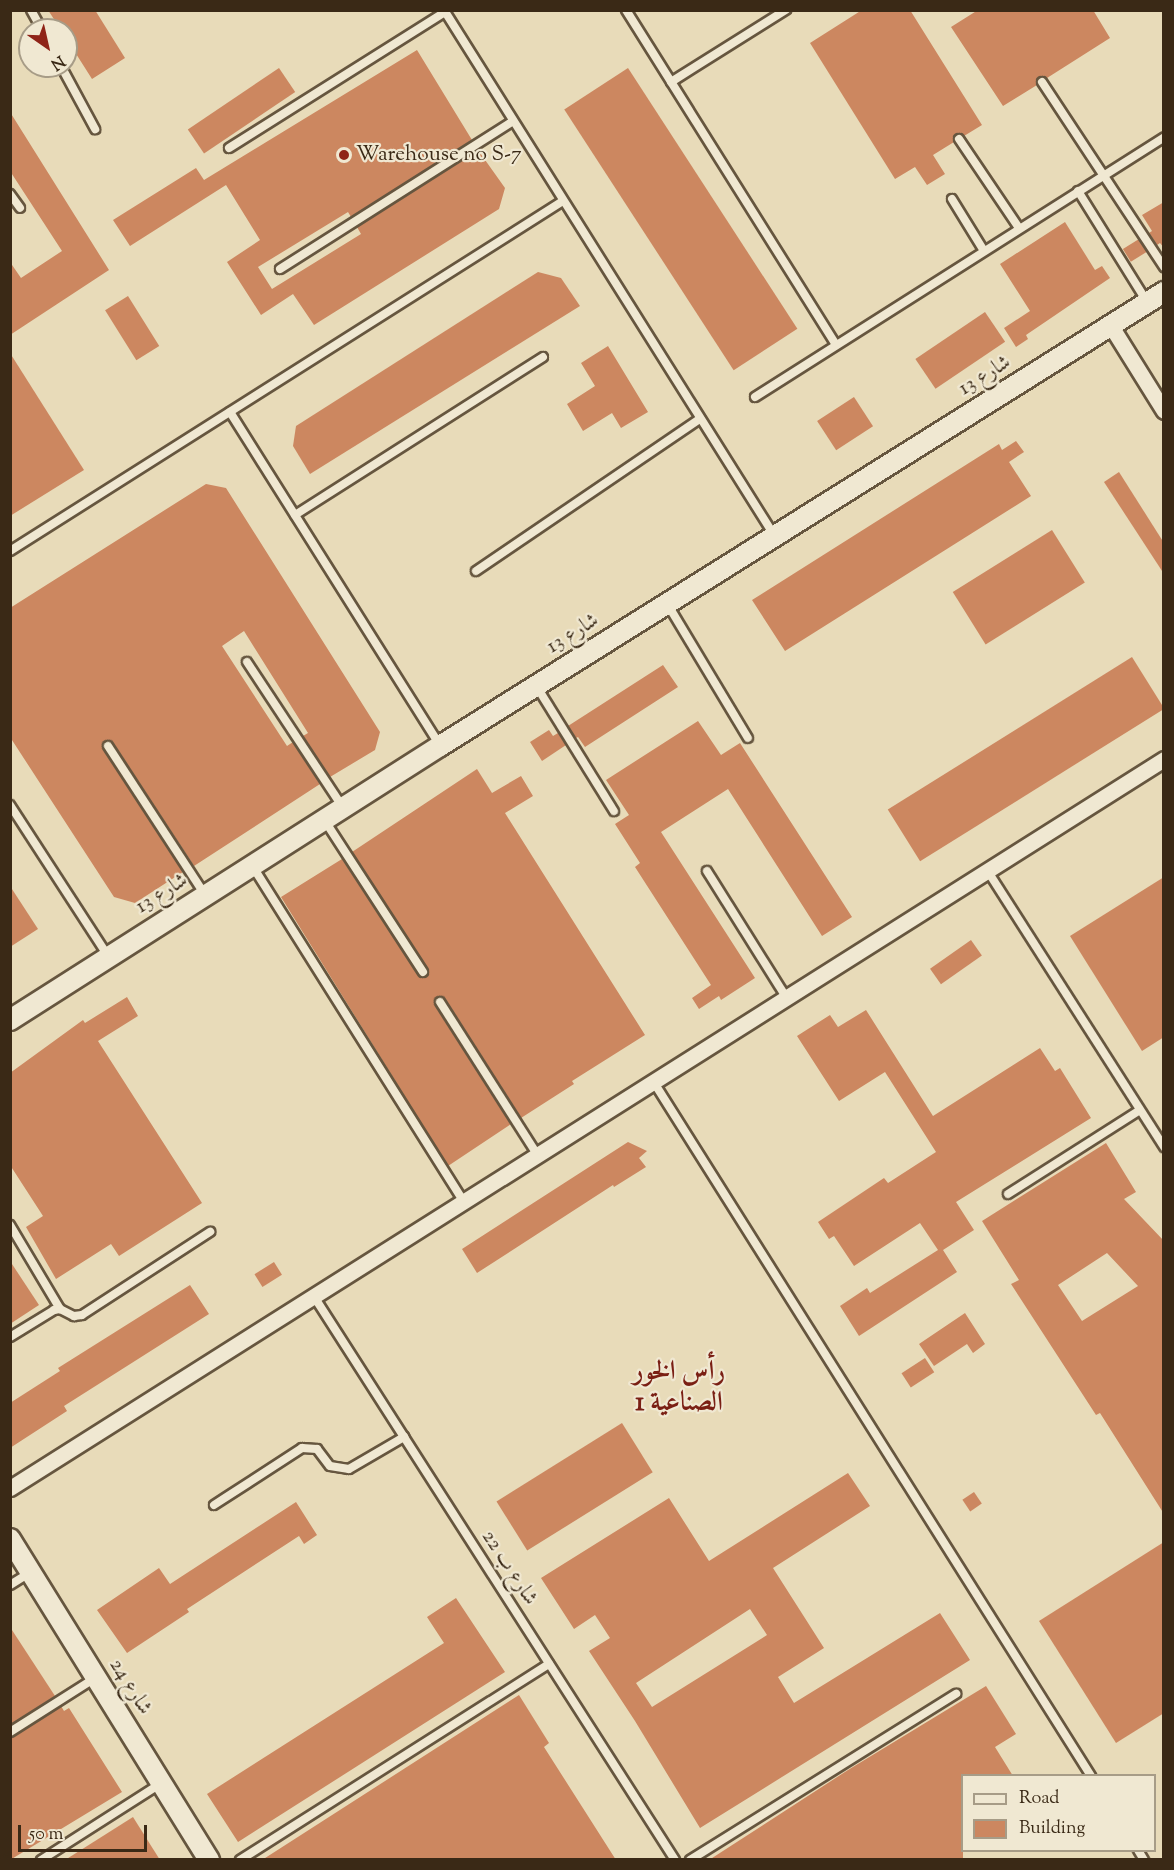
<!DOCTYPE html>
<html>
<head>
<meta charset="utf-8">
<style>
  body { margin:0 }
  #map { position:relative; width:1174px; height:1870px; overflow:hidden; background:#e8dbb9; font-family:"Sorts Mill Goudy",Amiri,serif }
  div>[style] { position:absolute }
  .building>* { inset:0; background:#cc8760; transform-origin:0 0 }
  .roads { filter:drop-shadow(2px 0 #66563f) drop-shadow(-2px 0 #66563f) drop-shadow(0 2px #66563f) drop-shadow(0 -2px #66563f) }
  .service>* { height:8px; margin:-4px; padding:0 4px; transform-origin:4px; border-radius:4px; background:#f0e8d2 }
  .minor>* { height:15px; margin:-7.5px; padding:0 7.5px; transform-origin:7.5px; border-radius:7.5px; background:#f0e8d2 }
  .tertiary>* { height:20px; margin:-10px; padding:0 10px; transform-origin:10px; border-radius:10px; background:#f0e8d2 }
  .dots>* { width:16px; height:16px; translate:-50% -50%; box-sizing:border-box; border:3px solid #f0e8d2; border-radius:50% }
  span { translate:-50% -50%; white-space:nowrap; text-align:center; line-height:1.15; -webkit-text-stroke:4.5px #f0e8d2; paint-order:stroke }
  .poi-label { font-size:21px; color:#3a2916 }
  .left { translate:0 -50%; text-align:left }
  .street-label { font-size:21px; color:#3a2916 }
  .district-label { font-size:27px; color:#7a1f14; font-weight:700 }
  .frame { position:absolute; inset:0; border:12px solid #3a2916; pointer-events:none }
  .legend { position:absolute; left:961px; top:1774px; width:195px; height:78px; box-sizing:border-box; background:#f0e8d2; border:2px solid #a79c87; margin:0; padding:8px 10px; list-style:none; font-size:18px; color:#3a2916 }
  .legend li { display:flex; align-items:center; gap:12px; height:30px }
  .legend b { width:30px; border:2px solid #a79c87 }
  .north { position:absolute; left:18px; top:18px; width:60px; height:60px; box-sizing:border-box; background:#f0e8d2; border:2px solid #a79c87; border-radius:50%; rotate:146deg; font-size:16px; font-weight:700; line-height:24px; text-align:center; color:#3a2916 }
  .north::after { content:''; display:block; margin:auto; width:21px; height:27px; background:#8f2418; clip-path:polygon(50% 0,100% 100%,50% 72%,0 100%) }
  .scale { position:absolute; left:18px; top:1825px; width:129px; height:27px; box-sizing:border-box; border:3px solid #3a2916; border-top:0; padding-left:8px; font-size:18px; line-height:21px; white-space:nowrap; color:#3a2916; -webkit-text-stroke:4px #f0e8d2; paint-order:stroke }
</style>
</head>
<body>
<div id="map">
  <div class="building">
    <i style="clip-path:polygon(48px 10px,95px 10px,125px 58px,92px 79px,66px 38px,66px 30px,61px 30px)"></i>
    <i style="clip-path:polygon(862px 10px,910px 10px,982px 125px,964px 136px,956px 134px,954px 142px,933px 155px,945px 174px,927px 185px,915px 167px,895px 179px,810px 43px)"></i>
    <i style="clip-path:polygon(978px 10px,1093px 10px,1110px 38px,1047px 78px,1039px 77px,1037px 85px,1003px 106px,951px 27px)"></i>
    <i style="clip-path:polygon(417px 50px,472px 140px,351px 217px,348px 212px,258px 267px,272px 289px,361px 234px,357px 227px,478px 150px,505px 188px,499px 209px,314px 325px,293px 294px,261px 315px,227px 262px,260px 240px,226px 185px,130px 246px,113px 220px,196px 168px,204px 180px)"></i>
    <i style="left:279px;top:68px;width:29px;height:110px;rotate:56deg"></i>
    <i style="left:628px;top:68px;width:311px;height:76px;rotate:57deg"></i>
    <i style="clip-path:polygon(10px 112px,109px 270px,10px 335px,10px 262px,21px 278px,62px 251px,10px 171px)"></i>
    <i style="clip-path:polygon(1164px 202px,1164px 248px,1160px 243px,1157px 245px,1149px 233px,1152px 231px,1142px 215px)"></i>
    <i style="clip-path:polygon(1065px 222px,1095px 270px,1102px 266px,1110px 278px,1026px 335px,1028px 339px,1016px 347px,1004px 328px,1030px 311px,1000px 264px)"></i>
    <i style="left:1139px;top:239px;width:15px;height:19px;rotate:58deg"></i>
    <i style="clip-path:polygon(538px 272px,561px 278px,580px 306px,310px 474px,293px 446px,296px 426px)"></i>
    <i style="left:128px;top:296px;width:59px;height:27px;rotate:58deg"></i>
    <i style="left:985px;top:312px;width:36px;height:84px;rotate:56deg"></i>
    <i style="clip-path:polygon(608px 346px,648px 412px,621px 428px,612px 413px,583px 431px,567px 404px,595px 386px,581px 363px)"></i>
    <i style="clip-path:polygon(10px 353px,84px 470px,10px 516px)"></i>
    <i style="left:854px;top:397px;width:35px;height:44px;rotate:57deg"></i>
    <i style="clip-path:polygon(1016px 441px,1024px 452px,1009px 462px,1031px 496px,785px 651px,752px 600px,999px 444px,1002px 450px)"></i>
    <i style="clip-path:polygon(1119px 472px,1164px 543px,1164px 574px,1104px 482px)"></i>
    <i style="clip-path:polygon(206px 484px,226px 488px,380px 732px,375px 750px,330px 777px,303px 736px,308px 733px,244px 631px,222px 646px,287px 746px,293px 742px,320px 784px,194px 866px,113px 743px,105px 741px,103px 749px,183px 872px,135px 903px,114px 897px,10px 737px,10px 608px)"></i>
    <i style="left:1052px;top:530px;width:62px;height:117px;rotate:58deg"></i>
    <i style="left:1132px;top:657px;width:61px;height:288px;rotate:58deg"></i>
    <i style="clip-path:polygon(663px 665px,678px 687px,585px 747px,578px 737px,576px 738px,568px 726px)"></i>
    <i style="clip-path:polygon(698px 721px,721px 755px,740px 743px,852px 917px,822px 936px,728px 789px,661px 832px,755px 978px,721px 1000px,719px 996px,699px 1009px,692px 998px,711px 985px,635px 867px,640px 863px,615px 824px,629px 815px,606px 780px)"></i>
    <i style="clip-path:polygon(549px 730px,553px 736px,558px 733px,566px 745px,542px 761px,530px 742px)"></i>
    <i style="clip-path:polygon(477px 769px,492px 793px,521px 776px,533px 796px,505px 813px,645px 1035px,572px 1081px,574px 1084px,521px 1118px,445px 999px,436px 997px,435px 1005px,511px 1124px,448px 1166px,281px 897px,342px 859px,418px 975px,427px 977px,428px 969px,352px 852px)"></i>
    <i style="clip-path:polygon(1164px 877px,1164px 1037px,1142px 1051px,1070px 936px)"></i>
    <i style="clip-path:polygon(10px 886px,38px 929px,10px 947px)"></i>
    <i style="left:971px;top:940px;width:19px;height:50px;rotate:55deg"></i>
    <i style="clip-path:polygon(127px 997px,138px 1016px,98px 1041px,202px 1203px,119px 1256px,111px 1244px,56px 1279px,26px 1227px,43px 1216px,10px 1165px,10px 1073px,83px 1020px,85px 1023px)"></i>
    <i style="clip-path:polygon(866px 1010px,933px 1116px,1040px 1048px,1055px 1071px,1060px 1068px,1091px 1118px,956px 1202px,974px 1230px,943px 1250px,957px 1272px,859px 1336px,840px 1306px,867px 1288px,870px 1293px,938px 1250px,920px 1223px,854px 1266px,834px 1236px,829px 1239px,818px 1222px,884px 1178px,888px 1183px,936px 1152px,885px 1072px,839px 1101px,797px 1036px,830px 1015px,838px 1027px)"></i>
    <i style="clip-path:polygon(628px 1142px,647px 1151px,639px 1158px,646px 1167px,614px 1187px,613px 1185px,477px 1273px,462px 1249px)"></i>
    <i style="clip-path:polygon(evenodd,1106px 1143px,1136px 1192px,1124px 1199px,1164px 1241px,1164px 1514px,1100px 1413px,1096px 1415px,1011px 1284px,1019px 1280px,982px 1221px,1106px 1143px,1107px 1253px,1138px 1286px,1082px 1321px,1058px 1285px,1107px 1253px)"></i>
    <i style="clip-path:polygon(10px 1261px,39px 1305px,10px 1324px)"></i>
    <i style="left:274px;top:1262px;width:15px;height:23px;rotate:58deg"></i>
    <i style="clip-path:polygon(190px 1285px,209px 1314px,64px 1406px,67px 1411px,10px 1448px,10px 1403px,60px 1371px,58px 1368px)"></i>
    <i style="clip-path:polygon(965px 1313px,985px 1344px,973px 1353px,967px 1344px,934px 1366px,919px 1344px)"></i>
    <i style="left:925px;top:1358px;width:17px;height:28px;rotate:57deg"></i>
    <i style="left:622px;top:1423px;width:58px;height:148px;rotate:58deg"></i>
    <i style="clip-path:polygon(evenodd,848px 1473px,870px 1506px,773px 1568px,824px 1648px,778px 1677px,794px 1703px,940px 1613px,970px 1660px,700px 1828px,635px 1721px,589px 1651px,610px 1638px,595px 1615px,574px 1629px,541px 1578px,669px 1498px,709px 1561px,848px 1473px,750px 1609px,767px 1635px,652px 1707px,636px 1683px,750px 1609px)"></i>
    <i style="left:974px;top:1492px;width:14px;height:14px;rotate:56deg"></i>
    <i style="clip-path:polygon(296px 1502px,317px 1535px,304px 1544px,299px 1536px,187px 1609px,189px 1612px,127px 1653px,97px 1610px,159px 1568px,170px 1584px)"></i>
    <i style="clip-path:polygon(1164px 1542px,1164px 1713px,1116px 1743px,1039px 1621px)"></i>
    <i style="clip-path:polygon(456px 1598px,505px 1672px,238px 1842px,207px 1794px,444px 1643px,427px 1617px)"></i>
    <i style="clip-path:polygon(10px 1627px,55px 1696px,10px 1725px)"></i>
    <i style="clip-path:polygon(986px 1686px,1016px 1734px,995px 1747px,1013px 1776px,963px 1776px,963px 1860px,709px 1860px,848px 1770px)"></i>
    <i style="clip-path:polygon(519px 1695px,549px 1743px,544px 1747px,616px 1860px,262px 1860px)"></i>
    <i style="clip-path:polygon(61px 1706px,64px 1711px,69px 1708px,122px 1792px,10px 1860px,10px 1738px)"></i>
    <i style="clip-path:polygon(133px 1817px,160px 1860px,65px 1860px)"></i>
  </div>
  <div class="roads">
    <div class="service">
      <i style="left:31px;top:10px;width:23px;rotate:61deg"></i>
      <i style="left:444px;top:10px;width:620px;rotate:57.85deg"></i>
      <i style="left:626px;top:10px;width:395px;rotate:57.9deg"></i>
      <i style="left:61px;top:66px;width:72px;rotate:61.6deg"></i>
      <i style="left:671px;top:82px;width:136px;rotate:-32.1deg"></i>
      <i style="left:1042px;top:82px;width:222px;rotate:56.6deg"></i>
      <i style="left:959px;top:139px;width:107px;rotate:56deg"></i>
      <i style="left:229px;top:148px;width:255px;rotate:-32.2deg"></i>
      <i style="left:1078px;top:191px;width:131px;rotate:58.1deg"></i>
      <i style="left:10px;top:194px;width:17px;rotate:54deg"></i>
      <i style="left:952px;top:199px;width:61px;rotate:58.4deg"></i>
      <i style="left:280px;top:269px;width:276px;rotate:-32.4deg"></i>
      <i style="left:755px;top:397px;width:485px;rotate:-32.4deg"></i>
      <i style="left:230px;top:412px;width:394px;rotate:57.8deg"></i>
      <i style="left:295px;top:515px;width:294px;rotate:-32.5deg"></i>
      <i style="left:10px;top:551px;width:654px;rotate:-32.33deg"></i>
      <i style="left:476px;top:571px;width:271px;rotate:-34.2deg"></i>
      <i style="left:668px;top:605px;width:155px;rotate:59deg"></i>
      <i style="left:247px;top:662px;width:173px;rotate:56.6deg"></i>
      <i style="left:537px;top:687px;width:146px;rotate:58.2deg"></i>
      <i style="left:108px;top:746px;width:178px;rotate:56.9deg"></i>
      <i style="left:10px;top:805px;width:180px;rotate:57deg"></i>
      <i style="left:325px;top:821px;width:180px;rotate:57deg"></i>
      <i style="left:253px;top:867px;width:395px;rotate:57.8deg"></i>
      <i style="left:987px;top:870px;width:329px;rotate:57.4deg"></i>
      <i style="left:707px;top:871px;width:149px;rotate:57.9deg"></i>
      <i style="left:440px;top:1002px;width:180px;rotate:57.5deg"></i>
      <i style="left:653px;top:1081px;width:822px;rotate:57.78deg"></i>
      <i style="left:1008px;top:1194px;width:156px;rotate:-32.5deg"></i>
      <i style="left:10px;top:1225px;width:98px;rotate:59.2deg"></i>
      <i style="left:313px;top:1295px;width:671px;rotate:57.35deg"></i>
      <i style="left:10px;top:1337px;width:52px;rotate:-31.5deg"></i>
      <i style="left:54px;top:1310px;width:6px;rotate:-9deg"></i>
      <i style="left:60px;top:1309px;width:16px;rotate:27deg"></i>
      <i style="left:74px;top:1316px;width:8px;rotate:-7deg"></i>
      <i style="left:82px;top:1315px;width:153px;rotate:-33deg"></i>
      <i style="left:214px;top:1505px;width:105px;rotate:-32.9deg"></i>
      <i style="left:302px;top:1448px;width:15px;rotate:4deg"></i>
      <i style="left:317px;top:1449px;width:21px;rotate:53deg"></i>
      <i style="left:330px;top:1466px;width:19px;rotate:9deg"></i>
      <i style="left:349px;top:1469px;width:64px;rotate:-30.2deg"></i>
      <i style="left:10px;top:1585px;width:22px;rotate:-32deg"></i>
      <i style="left:10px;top:1732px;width:101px;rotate:-32.4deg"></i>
      <i style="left:1138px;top:1850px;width:12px;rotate:59deg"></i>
      <i style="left:41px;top:1860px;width:141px;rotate:-32.6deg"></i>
      <i style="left:240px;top:1860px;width:366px;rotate:-32.4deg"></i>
      <i style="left:690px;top:1860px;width:314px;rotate:-32deg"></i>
    </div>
    <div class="minor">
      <i style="left:1111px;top:326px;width:100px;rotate:58.1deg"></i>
      <i style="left:10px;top:1488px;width:1365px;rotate:-32.28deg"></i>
    </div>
    <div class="tertiary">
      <i style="left:10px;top:1020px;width:510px;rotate:-32.51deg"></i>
      <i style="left:440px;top:746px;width:855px;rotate:-32.09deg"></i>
      <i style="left:10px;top:1539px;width:378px;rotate:58.2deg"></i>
    </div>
  </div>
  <div class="dots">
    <i style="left:344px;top:155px;background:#8f2418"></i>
  </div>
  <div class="poi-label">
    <span class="left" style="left:356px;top:155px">Warehouse no S-7</span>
  </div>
  <div class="street-label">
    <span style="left:985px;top:376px;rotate:-32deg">شارع 13</span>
    <span style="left:573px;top:634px;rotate:-32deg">شارع 13</span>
    <span style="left:162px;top:894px;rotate:-32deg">شارع 13</span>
    <span style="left:509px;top:1568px;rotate:57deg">شارع ب 22</span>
    <span style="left:130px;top:1687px;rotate:58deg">شارع 24</span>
  </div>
  <div class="district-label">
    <span style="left:679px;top:1388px">رأس الخور<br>الصناعية 1</span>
  </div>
  <div class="frame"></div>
  <ul class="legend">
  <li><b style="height:8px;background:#f0e8d2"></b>Road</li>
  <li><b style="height:16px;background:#cc8760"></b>Building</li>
  </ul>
  <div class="north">N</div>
  <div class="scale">50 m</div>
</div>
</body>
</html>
